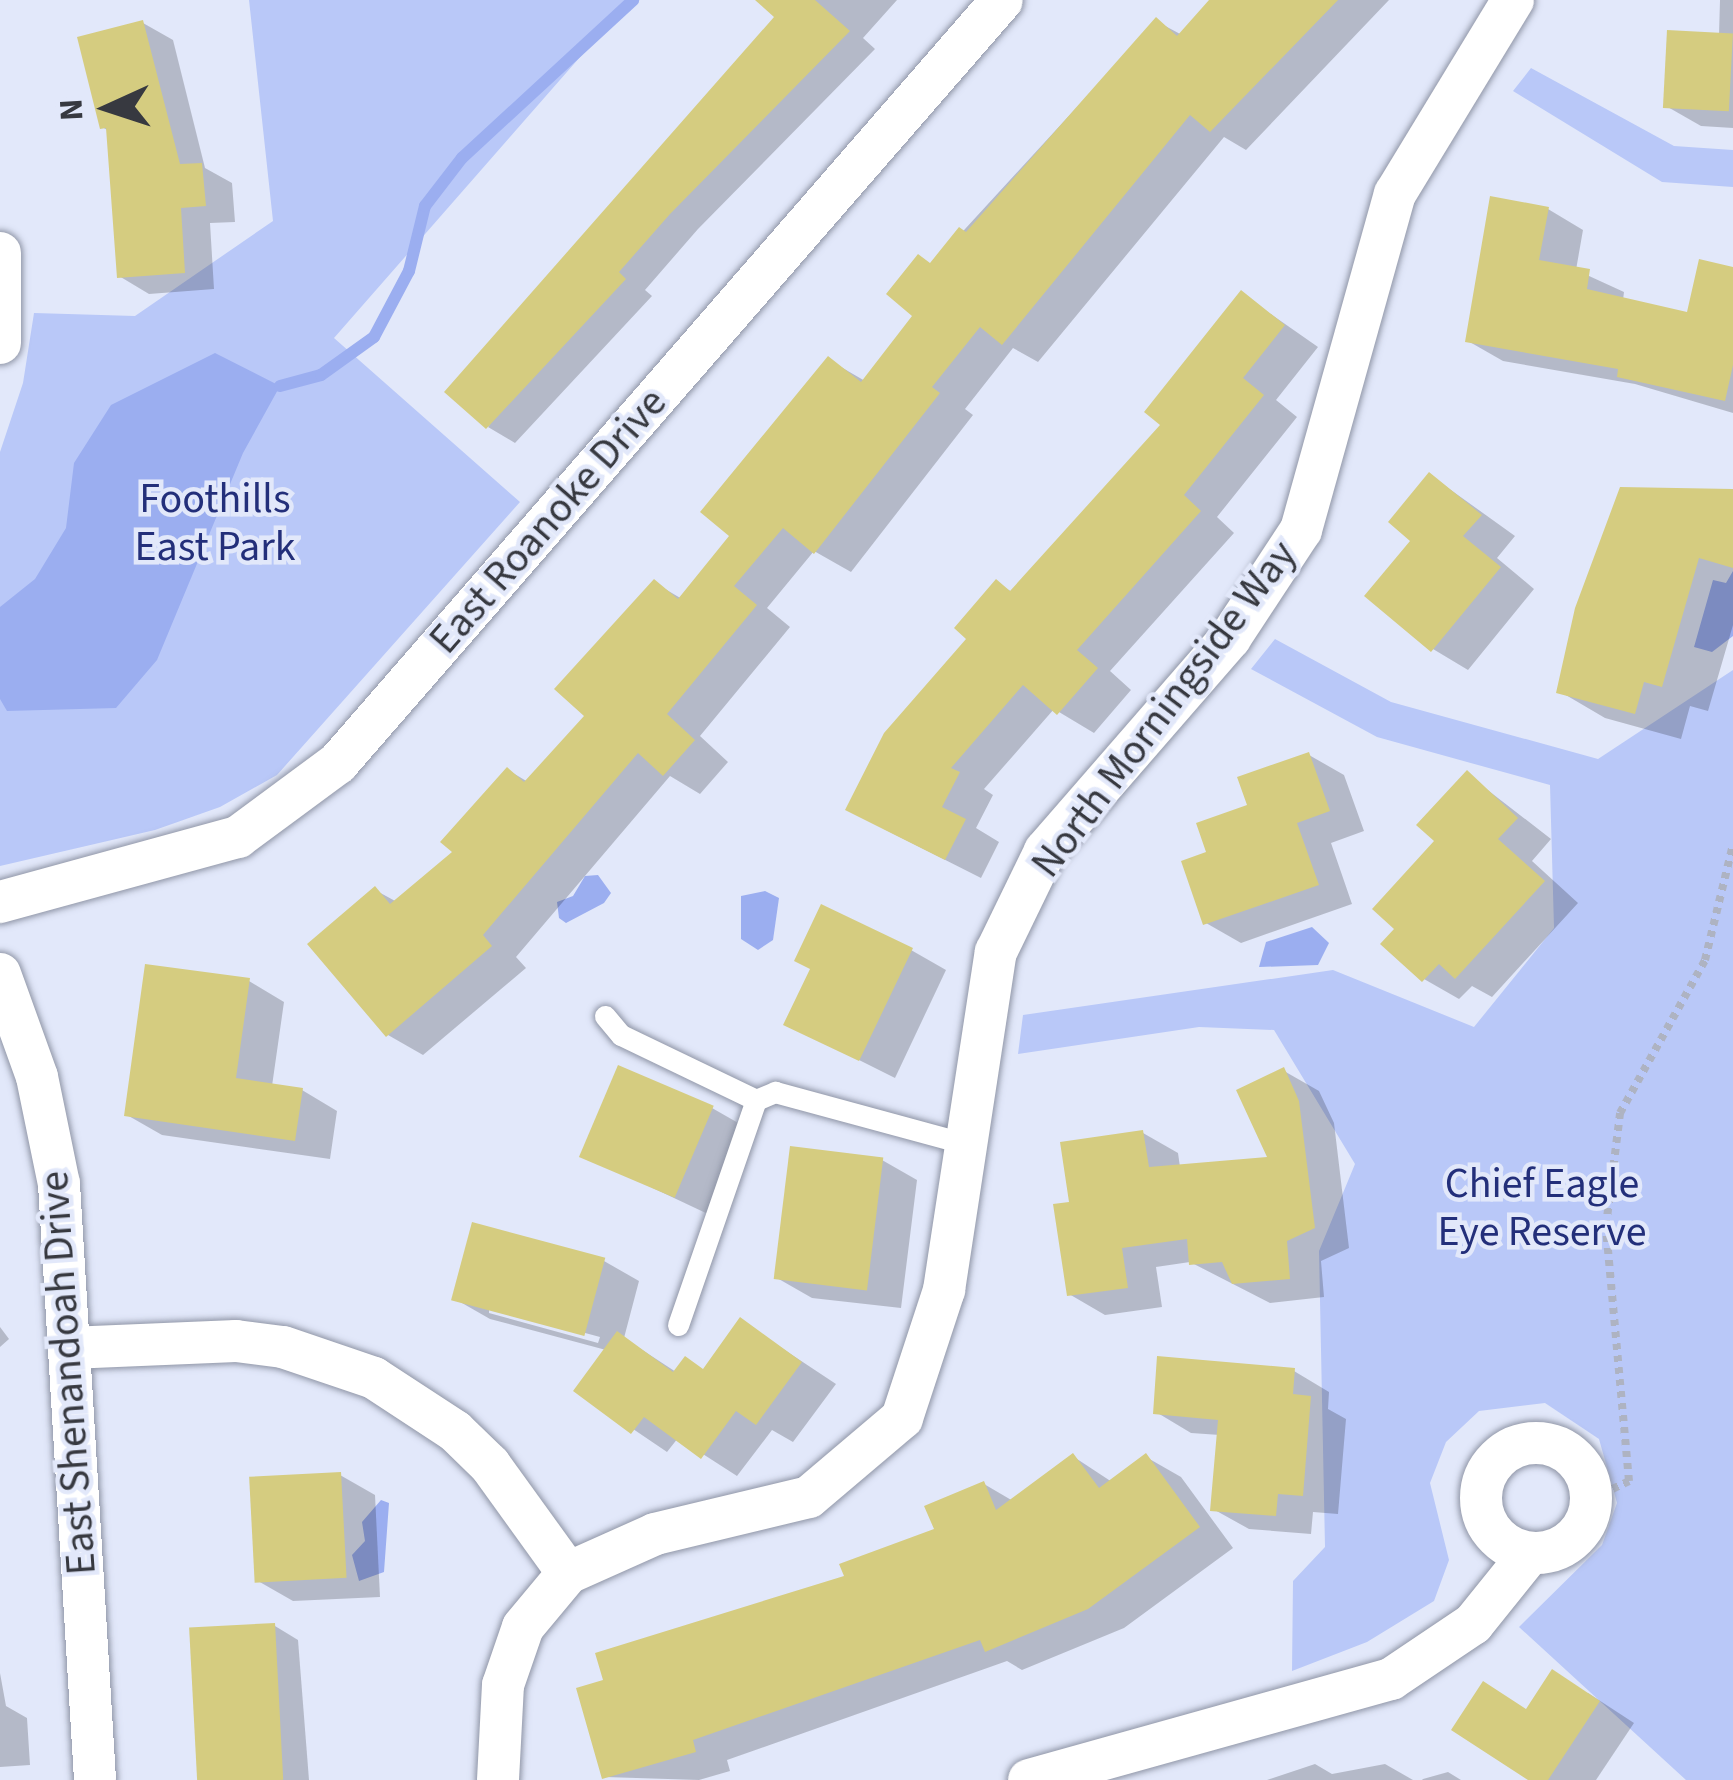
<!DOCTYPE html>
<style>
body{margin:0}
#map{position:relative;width:1733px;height:1780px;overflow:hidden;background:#e2e8fa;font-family:"Source Sans 3",sans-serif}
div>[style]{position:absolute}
.green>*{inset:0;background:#b9c8f8}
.water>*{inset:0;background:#9baef0}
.shadow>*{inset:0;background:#0003}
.stream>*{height:12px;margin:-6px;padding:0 6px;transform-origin:6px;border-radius:6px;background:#9baef0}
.building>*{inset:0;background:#d5cc80;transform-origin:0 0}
.path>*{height:8px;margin-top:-4px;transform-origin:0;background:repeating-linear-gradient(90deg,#aeb3c2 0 6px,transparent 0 12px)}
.roads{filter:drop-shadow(0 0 3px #9096a7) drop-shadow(0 0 3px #9096a7)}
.service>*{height:21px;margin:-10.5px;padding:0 10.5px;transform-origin:10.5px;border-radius:10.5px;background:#fff}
.minor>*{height:42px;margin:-21px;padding:0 21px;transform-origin:21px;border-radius:21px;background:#fff}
.minor>.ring{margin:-21px;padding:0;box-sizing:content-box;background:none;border:42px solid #fff;border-radius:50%}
span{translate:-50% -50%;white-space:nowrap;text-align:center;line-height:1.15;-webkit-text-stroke:9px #e2e8fa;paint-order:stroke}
.park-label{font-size:42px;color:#232f7a}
.street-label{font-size:42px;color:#373940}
.north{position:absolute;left:48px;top:48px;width:120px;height:120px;-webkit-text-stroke:9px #e2e8fa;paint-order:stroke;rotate:267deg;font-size:33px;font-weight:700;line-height:48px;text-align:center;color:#373940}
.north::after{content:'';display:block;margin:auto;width:42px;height:54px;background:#373940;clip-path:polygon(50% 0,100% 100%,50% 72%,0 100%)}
</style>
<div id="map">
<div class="green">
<div style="clip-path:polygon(249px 0,630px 0,334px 338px,520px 502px,277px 775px,220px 807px,155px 830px,0 866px,0 452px,23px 383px,34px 313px,135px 316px,273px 221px)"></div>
<div style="clip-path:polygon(1531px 68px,1674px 146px,1733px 150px,1733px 187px,1662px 182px,1513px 91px)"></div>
<div style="clip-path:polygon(1275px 639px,1391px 702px,1598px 759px,1733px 670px,1733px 1780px,1686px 1780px,1519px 1627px,1602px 1545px,1617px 1503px,1599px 1439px,1545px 1403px,1479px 1411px,1446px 1442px,1430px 1483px,1449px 1560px,1434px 1601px,1367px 1642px,1292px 1671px,1293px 1581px,1325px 1547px,1319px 1251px,1355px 1164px,1274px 1030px,1199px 1027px,1018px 1054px,1023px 1015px,1333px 970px,1474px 1027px,1554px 928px,1550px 785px,1377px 737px,1251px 669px)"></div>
</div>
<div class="water">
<div style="clip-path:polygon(215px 353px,280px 386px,243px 453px,157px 660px,116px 708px,7px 711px,0 699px,0 607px,35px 579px,66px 528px,74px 463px,111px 405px)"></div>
<div style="clip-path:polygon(1733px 571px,1733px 636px,1712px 652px,1694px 647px,1713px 580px,1726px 583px)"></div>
<div style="clip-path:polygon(598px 875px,611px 893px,604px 903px,566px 923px,559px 918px,557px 902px,573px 896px,585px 876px)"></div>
<div style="clip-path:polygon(765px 891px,779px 898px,773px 940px,758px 950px,741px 939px,741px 896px)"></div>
<div style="clip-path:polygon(1312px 927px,1329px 943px,1318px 965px,1259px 967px,1266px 942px)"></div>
<div style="clip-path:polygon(381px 1500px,389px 1503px,384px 1572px,359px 1581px,352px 1555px,365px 1541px,362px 1522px)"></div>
</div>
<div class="shadow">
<div style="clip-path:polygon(760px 0,897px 0,863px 38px,875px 49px,698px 229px,645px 290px,652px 296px,515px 443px,488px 427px,779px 17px)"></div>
<div style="clip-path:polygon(1213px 0,1389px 0,1246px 150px,1224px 137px,1038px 362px,1013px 348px,965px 409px,973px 415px,851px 572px,814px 551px,767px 608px,790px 627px,700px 736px,728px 762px,700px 794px,670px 776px,516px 957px,526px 968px,423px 1055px,388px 1035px,375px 890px,397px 902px,456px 852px,508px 770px,528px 782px,588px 716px,655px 583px,682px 599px,733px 536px,829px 360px,865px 381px,916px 315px,932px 265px,1156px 21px,1182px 35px)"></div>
<div style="clip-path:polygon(1720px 0,1733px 0,1733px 128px,1701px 126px,1666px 106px,1719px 35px)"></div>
<div style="clip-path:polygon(143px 23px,173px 40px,205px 168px,232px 183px,235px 222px,210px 223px,214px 289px,149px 294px,119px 276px,109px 131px,102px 127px)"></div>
<div style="clip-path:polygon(1548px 209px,1583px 230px,1576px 270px,1624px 292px,1623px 300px,1689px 315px,1733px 270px,1733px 413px,1635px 384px,1503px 361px,1468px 341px)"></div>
<div style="clip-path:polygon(1242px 294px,1318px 347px,1276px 400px,1297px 417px,1217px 517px,1234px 533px,1110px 671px,1131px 690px,1094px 733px,1054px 709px,984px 789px,993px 795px,976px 828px,999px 842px,981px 878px,884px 829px,997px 583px,1012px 592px,1164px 424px)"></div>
<div style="clip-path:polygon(1430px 475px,1515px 536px,1497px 558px,1534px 589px,1468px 670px,1433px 649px,1414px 540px)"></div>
<div style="clip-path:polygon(1733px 494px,1733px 625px,1708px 711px,1690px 706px,1681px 739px,1605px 718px,1559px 691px)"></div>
<div style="clip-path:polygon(1309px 755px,1344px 775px,1364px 831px,1331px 843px,1352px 904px,1241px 943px,1206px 923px,1210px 854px)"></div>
<div style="clip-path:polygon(1467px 774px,1551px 839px,1532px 861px,1578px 903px,1492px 997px,1472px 986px,1459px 999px,1424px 979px,1398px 929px)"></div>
<div style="clip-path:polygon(911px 950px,946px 970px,895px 1078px,787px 1024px)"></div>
<div style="clip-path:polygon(249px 981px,284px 1002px,272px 1086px,302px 1090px,337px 1111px,330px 1159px,162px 1135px,127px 1115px)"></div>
<div style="clip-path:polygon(1284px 1071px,1319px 1091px,1334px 1123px,1349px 1248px,1321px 1261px,1324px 1297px,1270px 1303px,1190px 1262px,1156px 1267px,1162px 1307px,1105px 1315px,1069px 1294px,1072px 1205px,1143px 1133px,1178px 1153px,1180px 1167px,1271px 1159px)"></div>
<div style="clip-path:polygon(712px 1108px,747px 1128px,710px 1215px,583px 1155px)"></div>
<div style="clip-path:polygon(882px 1160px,917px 1180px,901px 1308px,812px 1298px,777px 1278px)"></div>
<div style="clip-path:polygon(evenodd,604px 1261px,639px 1281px,624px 1338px,676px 1372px,705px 1371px,741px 1321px,836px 1384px,793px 1442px,772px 1430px,737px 1476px,678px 1438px,667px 1452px,577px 1391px,606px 1350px,490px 1319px,455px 1299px,604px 1261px,489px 1307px,600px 1337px,598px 1343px,489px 1313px,489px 1307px)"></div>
<div style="clip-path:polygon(0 1327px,9px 1339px,0 1347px)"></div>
<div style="clip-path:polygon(1294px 1371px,1329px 1392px,1328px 1409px,1346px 1419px,1338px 1514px,1313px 1512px,1311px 1534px,1249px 1529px,1213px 1509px,1220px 1435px,1191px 1433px,1156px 1412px)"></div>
<div style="clip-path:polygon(1074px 1457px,1112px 1482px,1146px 1457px,1181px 1477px,1233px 1548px,1124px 1628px,1022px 1670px,1007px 1661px,727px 1760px,730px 1771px,699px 1780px,605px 1777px,847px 1578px,938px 1531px,984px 1484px,1013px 1501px)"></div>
<div style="clip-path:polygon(340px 1475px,375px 1495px,380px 1597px,293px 1601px,258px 1581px)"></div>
<div style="clip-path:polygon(275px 1626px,298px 1640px,309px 1780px,198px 1780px)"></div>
<div style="clip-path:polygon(0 1673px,6px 1706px,27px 1718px,30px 1765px,0 1767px)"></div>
<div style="clip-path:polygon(1588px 1693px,1634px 1723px,1596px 1780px,1533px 1780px,1528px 1711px)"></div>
<div style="clip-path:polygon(1315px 1764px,1332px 1774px,1385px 1764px,1413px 1780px,1267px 1780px)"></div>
<div style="clip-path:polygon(1448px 1772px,1461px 1780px,1422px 1780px,1423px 1779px)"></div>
</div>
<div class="stream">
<div style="left:280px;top:386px;width:42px;rotate:-15deg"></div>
<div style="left:321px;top:375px;width:65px;rotate:-35.6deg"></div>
<div style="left:374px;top:337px;width:75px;rotate:-62.1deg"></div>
<div style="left:409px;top:271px;width:67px;rotate:-76.2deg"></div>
<div style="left:425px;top:206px;width:61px;rotate:-52.4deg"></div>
<div style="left:462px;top:158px;width:233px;rotate:-42.7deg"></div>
</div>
<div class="building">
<div style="clip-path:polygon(755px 0,815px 0,850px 31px,670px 214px,619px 272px,626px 279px,486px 429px,444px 392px,774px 17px)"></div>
<div style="clip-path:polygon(1209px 0,1338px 0,1210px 132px,1190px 115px,1002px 345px,980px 327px,932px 387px,940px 393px,814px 554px,783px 528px,734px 586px,757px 605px,667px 714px,695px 740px,663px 776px,638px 753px,483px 935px,492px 946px,386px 1037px,307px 944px,375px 886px,390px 904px,452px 852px,440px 842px,507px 767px,524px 782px,584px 716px,554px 689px,654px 579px,678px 599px,729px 536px,700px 512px,828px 356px,861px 382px,912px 316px,886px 294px,918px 254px,930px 263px,959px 227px,966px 232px,1156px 17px,1177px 36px)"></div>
<div style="clip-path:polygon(143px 20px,180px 164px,202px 163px,206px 206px,181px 208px,185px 273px,117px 278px,106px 128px,100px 129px,77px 37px)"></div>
<div style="left:1667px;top:30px;width:66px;height:78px;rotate:3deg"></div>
<div style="clip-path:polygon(1490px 196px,1549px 207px,1539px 260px,1590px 269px,1587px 289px,1687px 312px,1699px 259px,1733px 267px,1733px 365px,1725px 401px,1617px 377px,1618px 369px,1465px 342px)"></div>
<div style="clip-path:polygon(1241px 290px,1285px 325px,1243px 378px,1264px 395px,1184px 495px,1201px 511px,1077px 650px,1098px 668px,1057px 715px,1023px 685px,951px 768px,960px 772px,942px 807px,966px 819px,945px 860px,845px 810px,884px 733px,966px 639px,954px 628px,996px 579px,1010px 591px,1160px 425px,1144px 412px)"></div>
<div style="clip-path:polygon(1429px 472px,1482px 515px,1463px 536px,1501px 567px,1431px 652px,1364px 596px,1410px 541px,1388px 522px)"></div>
<div style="clip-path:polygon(1620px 487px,1733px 489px,1733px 568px,1699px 558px,1662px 687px,1644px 682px,1635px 714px,1556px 693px,1575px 608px)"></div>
<div style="clip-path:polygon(1309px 752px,1330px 811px,1297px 823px,1319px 885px,1203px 925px,1181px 861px,1206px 852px,1196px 823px,1247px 805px,1237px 777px)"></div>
<div style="clip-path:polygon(1467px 770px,1518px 818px,1498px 839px,1545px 881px,1455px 979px,1439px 964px,1422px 982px,1380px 944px,1394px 929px,1372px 909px,1434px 841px,1416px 825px)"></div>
<div style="clip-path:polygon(821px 904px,913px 948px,859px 1061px,783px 1025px,810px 969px,794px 961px)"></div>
<div style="clip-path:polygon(145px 964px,250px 978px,236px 1078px,303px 1088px,295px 1141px,124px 1116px)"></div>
<div style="left:618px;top:1065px;width:104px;height:100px;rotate:23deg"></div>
<div style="clip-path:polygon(1284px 1067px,1299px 1101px,1315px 1228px,1287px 1241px,1290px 1279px,1232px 1284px,1222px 1262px,1189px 1265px,1187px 1239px,1122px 1248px,1128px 1288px,1067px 1296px,1053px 1204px,1069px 1202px,1060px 1142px,1143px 1130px,1149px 1167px,1267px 1157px,1236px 1090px)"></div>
<div style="left:790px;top:1146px;width:94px;height:134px;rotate:7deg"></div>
<div style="left:472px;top:1222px;width:138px;height:81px;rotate:15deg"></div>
<div style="clip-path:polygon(740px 1317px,802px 1362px,756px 1425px,736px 1411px,701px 1459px,644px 1417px,631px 1434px,573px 1391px,617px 1331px,673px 1372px,685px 1356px,703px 1369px)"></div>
<div style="clip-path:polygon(1157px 1356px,1295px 1368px,1293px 1394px,1311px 1396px,1303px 1496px,1278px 1494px,1276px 1516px,1210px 1511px,1218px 1420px,1153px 1414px)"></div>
<div style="clip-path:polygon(1073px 1453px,1099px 1488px,1146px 1453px,1200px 1527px,1088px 1609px,985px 1652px,980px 1640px,693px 1740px,696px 1752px,602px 1779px,576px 1688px,603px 1680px,595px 1653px,844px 1576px,839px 1564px,934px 1529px,924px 1506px,984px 1481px,996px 1510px)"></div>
<div style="left:341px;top:1472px;width:106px;height:92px;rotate:87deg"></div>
<div style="left:275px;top:1623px;width:157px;height:86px;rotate:87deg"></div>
<div style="clip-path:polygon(1552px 1669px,1600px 1701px,1548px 1780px,1528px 1780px,1451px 1730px,1483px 1681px,1526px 1709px)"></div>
</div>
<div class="path">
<div style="left:1591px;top:1499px;width:42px;rotate:-25.3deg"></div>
<div style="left:1629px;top:1481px;width:256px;rotate:-95.2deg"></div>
<div style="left:1606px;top:1226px;width:114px;rotate:-82.9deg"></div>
<div style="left:1620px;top:1113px;width:175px;rotate:-60.9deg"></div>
<div style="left:1705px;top:960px;width:119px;rotate:-76.4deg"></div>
</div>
<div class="roads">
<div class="service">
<div style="left:605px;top:1016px;width:25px;rotate:50deg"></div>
<div style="left:621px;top:1035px;width:150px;rotate:25.7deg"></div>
<div style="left:678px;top:1325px;width:238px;rotate:-70.9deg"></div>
<div style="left:756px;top:1100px;width:21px;rotate:-23deg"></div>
<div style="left:775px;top:1092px;width:199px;rotate:15.2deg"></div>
</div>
<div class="minor">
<div style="left:0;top:253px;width:90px;rotate:90deg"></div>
<div style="left:0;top:902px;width:247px;rotate:-15.3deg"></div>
<div style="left:238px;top:837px;width:124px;rotate:-36.5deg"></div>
<div style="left:338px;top:763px;width:1011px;rotate:-48.97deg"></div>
<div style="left:0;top:974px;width:109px;rotate:70.2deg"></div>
<div style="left:37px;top:1077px;width:109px;rotate:78.4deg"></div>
<div style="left:59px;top:1184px;width:597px;rotate:86.54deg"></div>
<div style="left:69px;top:1348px;width:167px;rotate:-2.4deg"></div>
<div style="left:236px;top:1341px;width:47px;rotate:7.3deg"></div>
<div style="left:283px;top:1347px;width:96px;rotate:18.8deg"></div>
<div style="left:374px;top:1378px;width:97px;rotate:33.2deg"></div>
<div style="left:455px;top:1431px;width:49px;rotate:44.2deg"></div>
<div style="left:490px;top:1465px;width:133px;rotate:54.2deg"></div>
<div class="ring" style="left:1481px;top:1443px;width:68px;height:68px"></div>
<div style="left:498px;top:1780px;width:95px;rotate:-87deg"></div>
<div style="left:503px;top:1685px;width:61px;rotate:-71deg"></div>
<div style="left:523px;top:1627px;width:70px;rotate:-50.2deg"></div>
<div style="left:568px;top:1573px;width:95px;rotate:-24.1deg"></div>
<div style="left:655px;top:1534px;width:158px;rotate:-13.5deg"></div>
<div style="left:809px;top:1497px;width:122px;rotate:-40.3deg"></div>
<div style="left:902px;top:1418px;width:135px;rotate:-71.8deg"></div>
<div style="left:944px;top:1290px;width:342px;rotate:-81.3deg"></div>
<div style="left:996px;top:952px;width:112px;rotate:-64.1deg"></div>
<div style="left:1045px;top:851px;width:282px;rotate:-49deg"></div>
<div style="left:1230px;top:638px;width:129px;rotate:-56.7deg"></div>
<div style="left:1301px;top:530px;width:349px;rotate:-74.4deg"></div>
<div style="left:1395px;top:194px;width:227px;rotate:-58.7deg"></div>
<div style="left:1029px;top:1780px;width:376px;rotate:-15.6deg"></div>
<div style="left:1391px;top:1679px;width:99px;rotate:-33.9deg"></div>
<div style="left:1473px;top:1624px;width:91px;rotate:-51.2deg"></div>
</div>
</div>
<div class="park-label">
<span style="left:215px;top:523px">Foothills<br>East Park</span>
<span style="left:1542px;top:1208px">Chief Eagle<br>Eye Reserve</span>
</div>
<div class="street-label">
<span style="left:548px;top:521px;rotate:-49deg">East Roanoke Drive</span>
<span style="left:1164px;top:709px;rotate:-53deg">North Morningside Way</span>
<span style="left:68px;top:1373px;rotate:-94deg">East Shenandoah Drive</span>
</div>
<div class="north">N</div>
</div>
